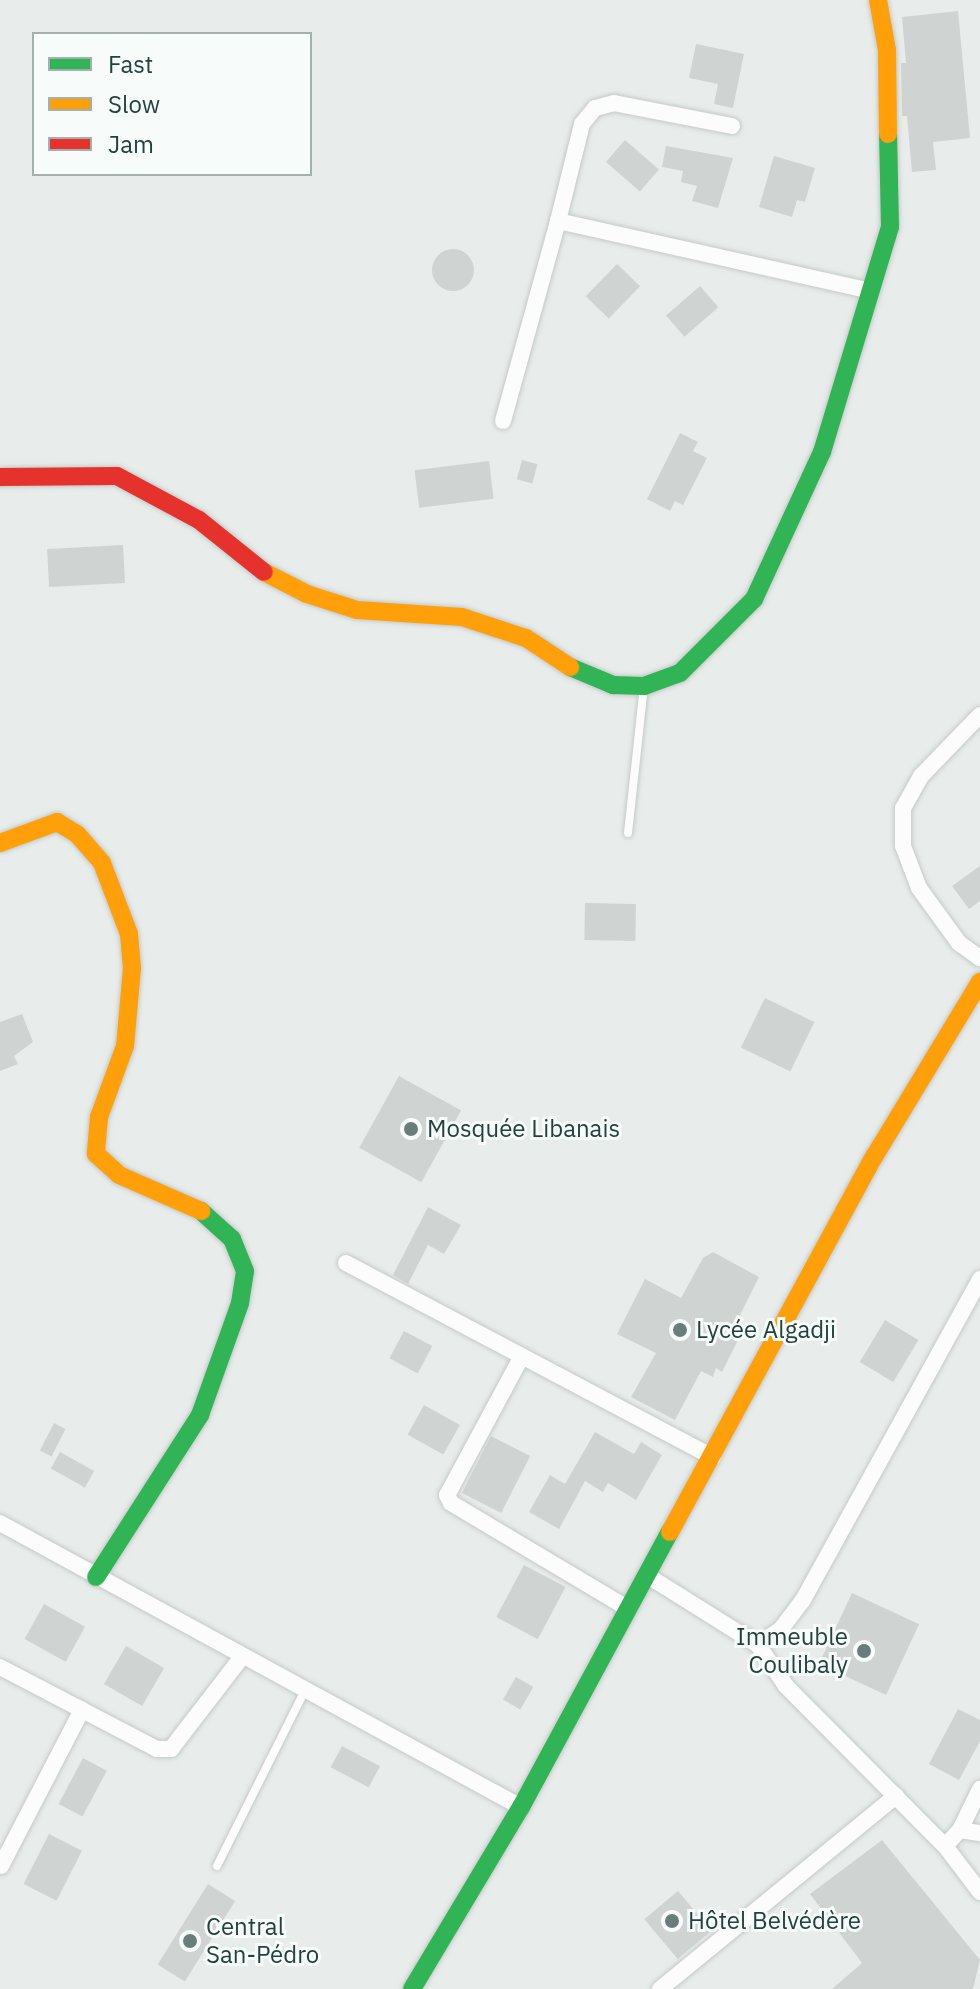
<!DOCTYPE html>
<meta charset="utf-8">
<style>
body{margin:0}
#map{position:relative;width:980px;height:1989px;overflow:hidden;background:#e8edeb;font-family:"IBM Plex Sans",sans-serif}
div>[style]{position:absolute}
.building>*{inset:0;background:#cfd4d2;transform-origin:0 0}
.round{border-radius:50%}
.roads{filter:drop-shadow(0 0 2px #c5cac8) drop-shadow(0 0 2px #c5cac8)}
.lane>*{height:8px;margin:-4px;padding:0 4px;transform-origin:4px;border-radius:4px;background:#fcfcfc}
.street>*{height:16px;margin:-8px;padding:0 8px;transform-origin:8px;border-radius:8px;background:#fcfcfc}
.fast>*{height:18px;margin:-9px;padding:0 9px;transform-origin:9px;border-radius:9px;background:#30b455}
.slow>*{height:18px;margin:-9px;padding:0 9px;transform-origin:9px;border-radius:9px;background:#ff9f0a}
.jam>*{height:18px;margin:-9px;padding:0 9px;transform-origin:9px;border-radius:9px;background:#e5322d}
.dots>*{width:22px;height:22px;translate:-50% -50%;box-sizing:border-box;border:4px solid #f7fbf9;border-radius:50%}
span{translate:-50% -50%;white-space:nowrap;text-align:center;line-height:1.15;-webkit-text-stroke:6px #f7fbf9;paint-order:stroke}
.poi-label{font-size:24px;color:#24423d}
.left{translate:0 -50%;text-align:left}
.right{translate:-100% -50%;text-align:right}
.legend{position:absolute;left:32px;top:32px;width:280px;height:144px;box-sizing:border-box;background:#f7fbf9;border:2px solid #a3b1ae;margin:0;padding:10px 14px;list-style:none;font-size:24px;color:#24423d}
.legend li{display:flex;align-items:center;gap:16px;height:40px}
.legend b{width:40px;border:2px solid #a3b1ae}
</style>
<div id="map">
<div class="building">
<div style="clip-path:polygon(958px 11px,970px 138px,933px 142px,936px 170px,912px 172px,907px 116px,902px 116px,901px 63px,906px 63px,902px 17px)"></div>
<div style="clip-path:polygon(696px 44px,744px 54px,733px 108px,714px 104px,718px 84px,689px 78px)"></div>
<div style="left:625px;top:140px;width:45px;height:29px;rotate:41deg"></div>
<div style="clip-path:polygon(666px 146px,733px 158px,718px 208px,692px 201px,697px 186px,681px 182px,683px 171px,662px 167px)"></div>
<div style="clip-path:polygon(774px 156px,815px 168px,805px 202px,797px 200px,792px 217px,759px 207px)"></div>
<div class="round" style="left:432px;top:249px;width:42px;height:42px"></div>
<div style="left:617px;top:264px;width:32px;height:45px;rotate:44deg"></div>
<div style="left:700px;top:286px;width:28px;height:45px;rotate:49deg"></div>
<div style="clip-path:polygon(680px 433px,698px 442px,693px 451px,707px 458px,683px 505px,675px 501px,670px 511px,647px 499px)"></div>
<div style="left:522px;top:460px;width:16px;height:20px;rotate:15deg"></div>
<div style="left:489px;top:461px;width:38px;height:75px;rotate:83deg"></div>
<div style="left:123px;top:545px;width:38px;height:76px;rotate:87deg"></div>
<div style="clip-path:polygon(980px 866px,980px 901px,969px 909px,952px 886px)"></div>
<div style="left:585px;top:903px;width:51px;height:37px;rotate:1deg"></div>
<div style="left:765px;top:998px;width:55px;height:55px;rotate:26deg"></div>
<div style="clip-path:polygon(22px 1014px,33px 1042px,14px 1056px,18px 1064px,0 1071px,0 1022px)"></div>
<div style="left:399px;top:1076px;width:71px;height:82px;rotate:29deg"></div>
<div style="clip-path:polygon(428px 1207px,461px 1225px,444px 1254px,428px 1245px,408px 1284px,393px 1275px)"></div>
<div style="clip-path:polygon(713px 1252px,759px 1277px,734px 1327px,738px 1340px,722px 1372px,716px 1368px,713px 1377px,701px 1371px,675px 1420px,631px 1397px,656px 1353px,617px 1334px,645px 1279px,681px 1298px,703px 1258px)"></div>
<div style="left:885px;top:1320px;width:39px;height:49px;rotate:31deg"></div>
<div style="left:404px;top:1331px;width:32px;height:31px;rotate:28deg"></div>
<div style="left:424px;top:1405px;width:41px;height:34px;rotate:29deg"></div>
<div style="left:54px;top:1423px;width:13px;height:31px;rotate:27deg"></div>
<div style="clip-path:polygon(595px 1432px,634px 1454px,641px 1442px,662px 1455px,636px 1500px,608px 1483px,603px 1492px,585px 1481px,559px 1529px,529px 1512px,550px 1475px,565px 1484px)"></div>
<div style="left:491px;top:1436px;width:44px;height:64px;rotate:27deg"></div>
<div style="left:60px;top:1452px;width:39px;height:19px;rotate:29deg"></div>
<div style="left:524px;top:1565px;width:47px;height:59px;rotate:28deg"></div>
<div style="left:852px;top:1593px;width:74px;height:78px;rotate:25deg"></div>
<div style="left:44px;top:1604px;width:47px;height:40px;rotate:29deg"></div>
<div style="left:126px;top:1646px;width:44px;height:44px;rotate:30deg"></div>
<div style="left:516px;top:1677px;width:20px;height:26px;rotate:30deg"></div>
<div style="clip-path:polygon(958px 1709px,980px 1720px,980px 1741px,959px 1780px,929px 1764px)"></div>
<div style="left:342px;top:1746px;width:43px;height:24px;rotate:28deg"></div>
<div style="left:83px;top:1758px;width:27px;height:52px;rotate:28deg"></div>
<div style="left:49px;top:1834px;width:37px;height:56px;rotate:27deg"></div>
<div style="clip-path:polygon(882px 1840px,980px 1960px,973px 1989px,832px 1989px,862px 1963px,810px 1894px)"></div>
<div style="left:208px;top:1884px;width:32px;height:95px;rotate:32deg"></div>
<div style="left:678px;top:1891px;width:52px;height:44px;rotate:50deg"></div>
</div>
<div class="roads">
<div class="lane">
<div style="left:628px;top:833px;width:148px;rotate:-83.8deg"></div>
<div style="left:217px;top:1866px;width:195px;rotate:-63.4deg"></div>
</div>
<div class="street">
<div style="left:732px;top:126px;width:120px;rotate:-169deg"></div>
<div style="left:614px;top:103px;width:20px;rotate:165deg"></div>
<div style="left:595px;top:108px;width:21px;rotate:129deg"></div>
<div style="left:582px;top:124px;width:100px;rotate:103.9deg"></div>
<div style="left:558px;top:221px;width:321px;rotate:12.6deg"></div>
<div style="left:503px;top:421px;width:207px;rotate:-74.6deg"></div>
<div style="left:980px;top:715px;width:85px;rotate:134deg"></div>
<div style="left:921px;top:776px;width:37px;rotate:119deg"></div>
<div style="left:903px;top:808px;width:38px;rotate:90deg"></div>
<div style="left:903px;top:846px;width:45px;rotate:69.1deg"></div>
<div style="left:919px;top:888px;width:68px;rotate:54deg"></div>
<div style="left:959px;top:943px;width:26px;rotate:36deg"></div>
<div style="left:346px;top:1263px;width:415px;rotate:27.9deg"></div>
<div style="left:522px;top:1356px;width:158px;rotate:118.3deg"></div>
<div style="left:447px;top:1495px;width:9px;rotate:63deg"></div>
<div style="left:451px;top:1503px;width:207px;rotate:30.8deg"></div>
<div style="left:0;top:1523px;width:593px;rotate:28.6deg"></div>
<div style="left:648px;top:1576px;width:130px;rotate:32.1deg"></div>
<div style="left:758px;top:1645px;width:50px;rotate:55.7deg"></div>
<div style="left:786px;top:1686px;width:226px;rotate:45.2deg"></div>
<div style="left:945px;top:1846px;width:58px;rotate:52.7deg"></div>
<div style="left:758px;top:1645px;width:28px;rotate:-35deg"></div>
<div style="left:781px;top:1629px;width:36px;rotate:-53deg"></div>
<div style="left:803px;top:1600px;width:367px;rotate:-61.1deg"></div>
<div style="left:0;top:1667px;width:177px;rotate:27.6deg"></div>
<div style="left:157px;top:1749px;width:14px"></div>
<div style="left:171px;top:1749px;width:115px;rotate:-52.4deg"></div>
<div style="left:960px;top:1830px;width:20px;rotate:9deg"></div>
<div style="left:945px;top:1846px;width:22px;rotate:-47deg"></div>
<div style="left:960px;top:1830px;width:46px;rotate:-64deg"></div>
<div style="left:1px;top:1866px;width:176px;rotate:-62.6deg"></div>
<div style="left:660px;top:1989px;width:305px;rotate:-39.3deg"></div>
</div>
<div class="fast">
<div style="left:570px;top:667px;width:47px;rotate:22.7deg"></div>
<div style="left:613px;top:685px;width:31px;rotate:2deg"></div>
<div style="left:644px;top:686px;width:38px;rotate:-20deg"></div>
<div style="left:680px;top:673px;width:105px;rotate:-45deg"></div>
<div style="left:754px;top:599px;width:162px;rotate:-65.2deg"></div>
<div style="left:822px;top:452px;width:235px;rotate:-73.2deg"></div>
<div style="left:890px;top:227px;width:93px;rotate:-91.2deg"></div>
<div style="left:96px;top:1577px;width:193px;rotate:-57.3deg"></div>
<div style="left:200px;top:1415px;width:119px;rotate:-70.3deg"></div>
<div style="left:240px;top:1303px;width:32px;rotate:-81deg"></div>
<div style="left:245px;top:1271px;width:35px;rotate:-112deg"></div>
<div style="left:232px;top:1239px;width:42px;rotate:-137.9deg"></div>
<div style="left:412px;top:1989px;width:212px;rotate:-59.1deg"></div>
<div style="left:521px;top:1807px;width:313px;rotate:-61.6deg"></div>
</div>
<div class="slow">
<div style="left:878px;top:0;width:51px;rotate:79.8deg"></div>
<div style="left:887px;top:50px;width:84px;rotate:89.3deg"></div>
<div style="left:264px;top:572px;width:48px;rotate:27.1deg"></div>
<div style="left:307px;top:594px;width:52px;rotate:17.7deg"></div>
<div style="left:357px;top:610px;width:105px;rotate:3.8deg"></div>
<div style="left:462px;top:617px;width:67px;rotate:18.2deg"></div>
<div style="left:526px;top:638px;width:53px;rotate:33.4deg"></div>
<div style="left:0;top:843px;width:61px;rotate:-20.2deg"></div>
<div style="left:57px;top:822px;width:23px;rotate:31deg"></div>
<div style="left:77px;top:834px;width:38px;rotate:49deg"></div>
<div style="left:102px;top:863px;width:76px;rotate:69.2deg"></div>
<div style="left:129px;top:934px;width:34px;rotate:85deg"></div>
<div style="left:132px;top:968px;width:78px;rotate:95.1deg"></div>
<div style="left:125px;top:1046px;width:76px;rotate:110.1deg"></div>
<div style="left:99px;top:1117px;width:37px;rotate:95deg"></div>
<div style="left:96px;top:1154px;width:31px;rotate:42deg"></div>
<div style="left:119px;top:1175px;width:90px;rotate:23.7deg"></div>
<div style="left:670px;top:1532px;width:427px;rotate:-61.5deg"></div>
<div style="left:874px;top:1157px;width:205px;rotate:-58.8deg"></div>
</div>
<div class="jam">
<div style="left:0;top:477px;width:117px;rotate:-0.5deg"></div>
<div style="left:117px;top:476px;width:93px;rotate:28.2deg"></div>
<div style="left:199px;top:520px;width:83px;rotate:38.7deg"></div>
</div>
</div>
<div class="dots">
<div style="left:411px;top:1129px;background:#697e7a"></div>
<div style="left:680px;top:1330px;background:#697e7a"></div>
<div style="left:864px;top:1651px;background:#697e7a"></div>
<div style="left:672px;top:1921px;background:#697e7a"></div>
<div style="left:190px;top:1941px;background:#697e7a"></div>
</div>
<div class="poi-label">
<span class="left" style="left:427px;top:1129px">Mosquée Libanais</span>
<span class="left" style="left:696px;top:1330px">Lycée Algadji</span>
<span class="right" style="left:848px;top:1651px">Immeuble<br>Coulibaly</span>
<span class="left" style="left:688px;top:1921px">Hôtel Belvédère</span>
<span class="left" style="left:206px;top:1941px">Central<br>San-Pédro</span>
</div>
<ul class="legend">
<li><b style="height:10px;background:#30b455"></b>Fast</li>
<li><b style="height:10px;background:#ff9f0a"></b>Slow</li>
<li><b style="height:10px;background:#e5322d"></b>Jam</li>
</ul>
</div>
